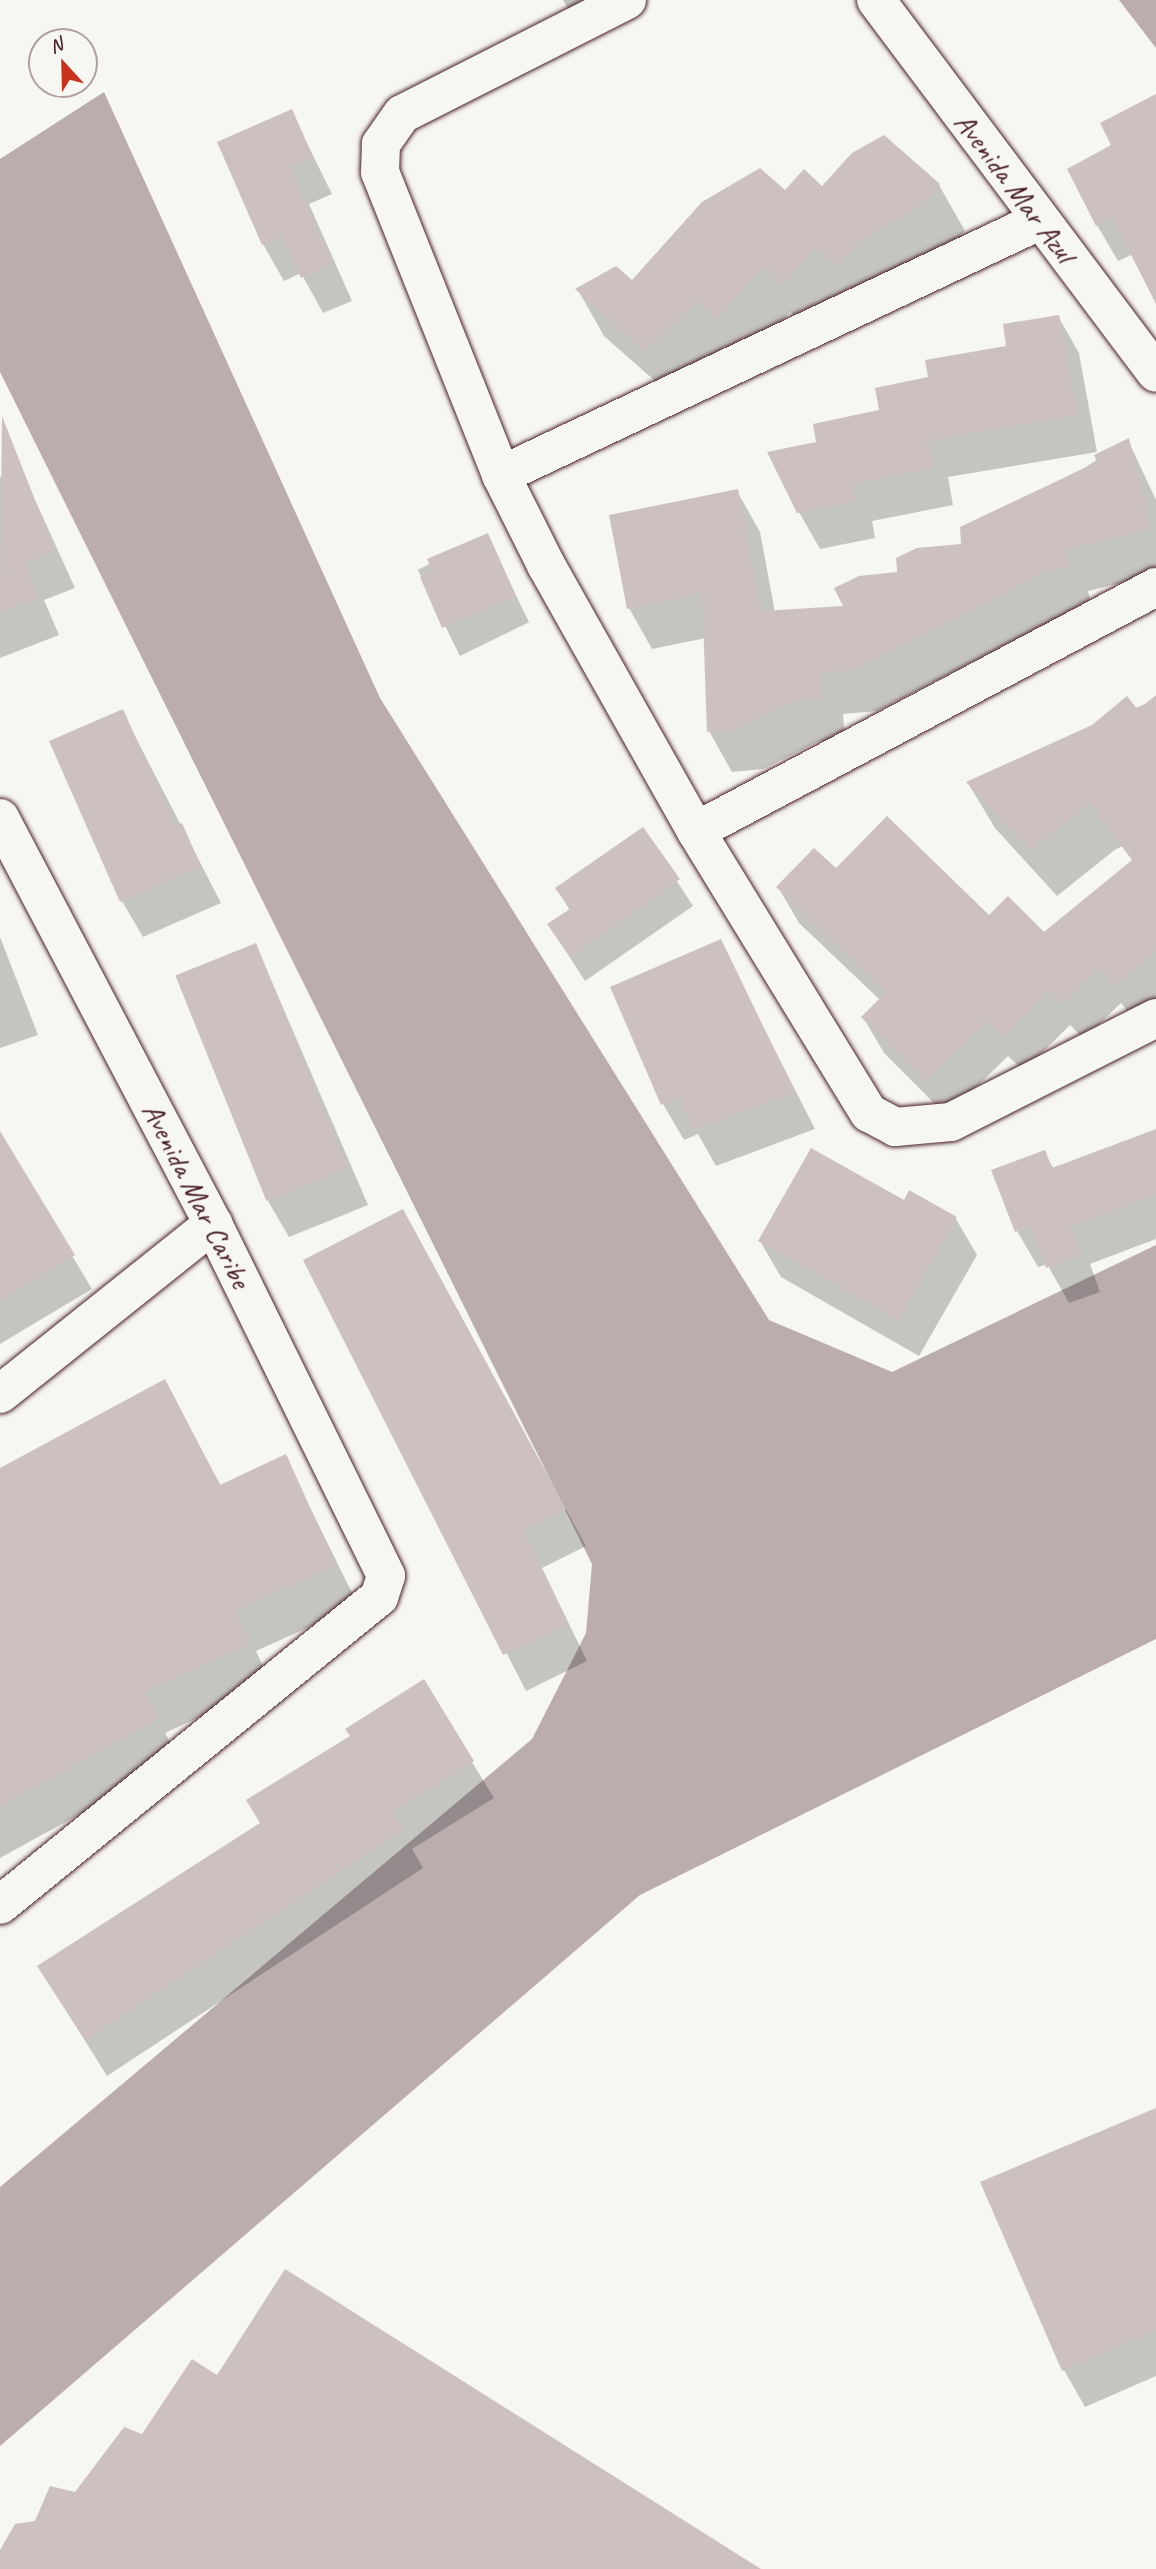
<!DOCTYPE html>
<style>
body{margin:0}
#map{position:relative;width:1156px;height:2569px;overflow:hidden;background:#f6f6f2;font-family:Caveat,sans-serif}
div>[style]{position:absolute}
.water>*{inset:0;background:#bbadae}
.shadow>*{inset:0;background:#0003;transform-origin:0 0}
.building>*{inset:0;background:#ccc1c0;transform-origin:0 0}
.roads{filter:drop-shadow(0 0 2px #4a1f2b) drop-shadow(0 0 2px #4a1f2b)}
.minor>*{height:38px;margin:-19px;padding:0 19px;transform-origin:19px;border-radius:19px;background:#f6f6f2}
span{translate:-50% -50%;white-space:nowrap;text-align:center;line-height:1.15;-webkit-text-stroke:5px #f6f6f2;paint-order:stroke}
.street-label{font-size:30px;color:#4a1f2b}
.north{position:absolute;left:28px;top:28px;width:70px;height:70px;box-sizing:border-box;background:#f6f6f2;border:2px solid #b1a0a2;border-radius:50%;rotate:338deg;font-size:19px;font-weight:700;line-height:28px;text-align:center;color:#4a1f2b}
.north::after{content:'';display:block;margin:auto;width:24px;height:32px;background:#c8321e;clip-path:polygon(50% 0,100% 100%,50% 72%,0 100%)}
</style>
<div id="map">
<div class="water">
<div style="clip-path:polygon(1119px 0,1156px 0,1156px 48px)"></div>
<div style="clip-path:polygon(104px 92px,380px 698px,769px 1320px,892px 1372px,1156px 1245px,1156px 1639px,640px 1895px,0 2446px,0 2187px,532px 1739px,586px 1633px,592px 1564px,0 372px,0 159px)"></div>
</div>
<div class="shadow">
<div style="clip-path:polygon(563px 0,628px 0,579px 28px)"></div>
<div style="clip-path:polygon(1156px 100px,1156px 300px,1133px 254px,1118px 261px,1097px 225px,1114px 146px)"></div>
<div style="clip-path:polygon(291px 111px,332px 194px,309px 204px,352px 301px,323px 313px,301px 273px,284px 281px,263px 244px)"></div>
<div style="clip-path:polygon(939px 185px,965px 231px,947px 251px,864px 311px,844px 292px,810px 329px,790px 312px,745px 363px,725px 346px,672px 396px,604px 336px,578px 290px,632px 283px,786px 193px)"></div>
<div style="clip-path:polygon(1058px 316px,1079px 353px,1097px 452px,948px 477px,953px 505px,872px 521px,875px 538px,820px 549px,799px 512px,881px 412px,930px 378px,1008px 347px)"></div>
<div style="clip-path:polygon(1128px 440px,1156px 500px,1156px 574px,1088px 591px,1092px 607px,1067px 613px,877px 711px,843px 714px,845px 739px,819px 741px,763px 769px,732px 772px,709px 731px,706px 638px,652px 649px,629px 608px,737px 491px,760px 532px,775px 612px,846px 607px,899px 573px,963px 545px)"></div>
<div style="clip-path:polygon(21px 469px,75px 588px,44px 600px,59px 635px,0 658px,0 477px)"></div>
<div style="left:487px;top:536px;width:96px;height:77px;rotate:64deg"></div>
<div style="clip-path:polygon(1156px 699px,1156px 832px,1116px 849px,1057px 896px,995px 828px,968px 783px)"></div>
<div style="clip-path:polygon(122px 711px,221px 903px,143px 937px,122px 901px)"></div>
<div style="clip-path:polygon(643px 829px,693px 906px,585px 981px,549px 925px,570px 911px,557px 888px)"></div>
<div style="clip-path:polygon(1156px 843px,1156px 1003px,1135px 1021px,1121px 1003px,1084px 1039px,1070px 1025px,1024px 1071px,1008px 1056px,947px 1116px,884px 1053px,863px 1017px,880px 1000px,799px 923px,778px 887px,836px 871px,1044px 934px)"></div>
<div style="clip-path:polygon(0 937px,38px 1035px,0 1048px)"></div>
<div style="clip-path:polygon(720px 942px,815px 1129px,716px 1166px,698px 1134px,684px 1140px,663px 1104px)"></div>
<div style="clip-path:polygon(256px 945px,368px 1205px,289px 1237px,268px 1201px,177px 977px)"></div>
<div style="clip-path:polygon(1156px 1141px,1156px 1239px,1090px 1264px,1100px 1292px,1069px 1303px,1047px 1264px,1038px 1267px,1017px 1231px,1044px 1152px,1054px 1169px)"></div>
<div style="clip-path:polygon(9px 1150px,92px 1289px,0 1344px,0 1156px)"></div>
<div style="clip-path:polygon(910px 1192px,956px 1219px,977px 1255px,919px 1356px,781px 1277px,760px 1241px,904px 1202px)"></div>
<div style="clip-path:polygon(423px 1248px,586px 1546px,542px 1568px,587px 1661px,526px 1691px,305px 1260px)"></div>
<div style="clip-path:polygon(164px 1381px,221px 1486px,285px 1457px,358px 1605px,256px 1651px,271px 1684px,165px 1733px,180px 1759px,0 1858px,0 1469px)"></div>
<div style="clip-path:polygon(472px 1762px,494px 1798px,412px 1849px,423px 1868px,107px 2076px,39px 1967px)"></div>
<div style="clip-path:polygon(1156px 2110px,1156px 2376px,1085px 2407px,1064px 2370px)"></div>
</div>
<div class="building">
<div style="clip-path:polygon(1156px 94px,1156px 304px,1112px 217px,1096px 226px,1067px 169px,1111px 145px,1100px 123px)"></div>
<div style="clip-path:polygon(292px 109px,313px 157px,289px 167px,332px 264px,301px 278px,282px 236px,262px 245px,217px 142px)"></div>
<div style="clip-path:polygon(884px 135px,940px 184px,921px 205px,860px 241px,837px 266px,816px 247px,783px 284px,763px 267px,717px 318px,697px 301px,644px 351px,575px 289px,616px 266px,632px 280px,702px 202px,760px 168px,785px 190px,804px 169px,822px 186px,852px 153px)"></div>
<div style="clip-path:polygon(1059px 315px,1077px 415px,928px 441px,933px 468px,852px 484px,855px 501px,797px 513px,767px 452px,816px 442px,813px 424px,879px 410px,875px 388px,928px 377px,925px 360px,1006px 346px,1003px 324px)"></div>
<div style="clip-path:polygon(2px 416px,55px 551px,25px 563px,39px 598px,0 613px)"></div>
<div style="clip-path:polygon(1129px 438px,1151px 529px,1066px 550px,1070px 566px,1043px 573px,853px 670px,820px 673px,823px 698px,795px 701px,739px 729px,707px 732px,702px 593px,627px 609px,609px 515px,738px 489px,760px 611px,843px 606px,834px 588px,859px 576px,897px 572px,896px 558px,917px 548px,961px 544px,960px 527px,1097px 462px,1094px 455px)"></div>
<div style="clip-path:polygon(488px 533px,516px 596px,442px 628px,420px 577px,433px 572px,427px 559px)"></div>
<div style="clip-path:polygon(1156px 695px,1156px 951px,1113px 986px,1099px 968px,1062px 1005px,1049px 990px,1003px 1036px,987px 1021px,925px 1081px,861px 1017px,886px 992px,776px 887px,814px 848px,836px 868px,887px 816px,989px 915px,1008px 896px,1044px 932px,1132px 860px,1089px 803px,1030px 851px,966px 782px,1092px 725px,1127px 696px,1138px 710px)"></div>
<div style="clip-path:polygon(123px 709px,175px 826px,182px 823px,201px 866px,120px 902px,49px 741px)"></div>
<div style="clip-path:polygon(643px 827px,680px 879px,570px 957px,547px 924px,570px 909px,555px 888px)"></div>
<div style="clip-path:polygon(721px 939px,795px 1092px,693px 1130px,679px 1097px,661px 1105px,610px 987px)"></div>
<div style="left:256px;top:943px;width:243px;height:87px;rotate:68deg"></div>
<div style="clip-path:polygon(1156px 1129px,1156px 1194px,1070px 1227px,1081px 1255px,1046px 1268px,1030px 1226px,1015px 1232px,991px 1170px,1045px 1150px,1052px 1168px)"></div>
<div style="clip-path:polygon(0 1131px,75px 1255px,0 1300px)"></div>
<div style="clip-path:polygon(811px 1148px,904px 1200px,909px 1190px,957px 1217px,898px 1320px,758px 1241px)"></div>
<div style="clip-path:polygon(403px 1209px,566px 1509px,523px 1531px,568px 1624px,503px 1655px,303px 1260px)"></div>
<div style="clip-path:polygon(165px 1379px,220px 1485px,286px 1454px,336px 1565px,235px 1611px,250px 1644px,144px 1692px,159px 1719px,0 1806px,0 1468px)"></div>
<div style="clip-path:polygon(424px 1679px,474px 1761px,392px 1812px,403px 1830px,85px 2040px,37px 1966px,260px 1823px,246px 1800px,350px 1736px,345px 1729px)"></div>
<div style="clip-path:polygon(1156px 2108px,1156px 2330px,1062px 2371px,980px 2182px)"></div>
<div style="clip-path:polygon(285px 2269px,761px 2569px,0 2569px,0 2550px,15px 2524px,35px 2521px,50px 2486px,75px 2492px,124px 2427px,142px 2434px,192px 2359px,217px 2375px)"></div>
</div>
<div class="roads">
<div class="minor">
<div style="left:627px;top:0;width:252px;rotate:153.1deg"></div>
<div style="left:402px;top:114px;width:37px;rotate:125deg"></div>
<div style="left:381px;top:144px;width:28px;rotate:92deg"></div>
<div style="left:380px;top:172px;width:326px;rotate:68.2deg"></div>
<div style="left:501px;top:475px;width:101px;rotate:63.4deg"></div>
<div style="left:546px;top:565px;width:305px;rotate:60.6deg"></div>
<div style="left:696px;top:831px;width:331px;rotate:58.5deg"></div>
<div style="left:869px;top:1113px;width:30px;rotate:28deg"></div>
<div style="left:895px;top:1127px;width:56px;rotate:-5.1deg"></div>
<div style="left:951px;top:1122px;width:230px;rotate:-26.9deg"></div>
<div style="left:876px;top:0;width:466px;rotate:53.1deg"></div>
<div style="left:501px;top:475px;width:595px;rotate:-25.27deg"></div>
<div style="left:0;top:818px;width:458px;rotate:62.3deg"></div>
<div style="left:213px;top:1224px;width:392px;rotate:63.8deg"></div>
<div style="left:386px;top:1576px;width:22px;rotate:108deg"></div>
<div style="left:379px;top:1597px;width:488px;rotate:140.9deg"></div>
<div style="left:696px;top:831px;width:521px;rotate:-27.94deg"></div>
<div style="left:0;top:1394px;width:273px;rotate:-38.6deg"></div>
</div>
</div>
<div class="street-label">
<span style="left:1015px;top:187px;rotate:53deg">Avenida Mar Azul</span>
<span style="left:197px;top:1195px;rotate:63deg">Avenida Mar Caribe</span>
</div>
<div class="north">N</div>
</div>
